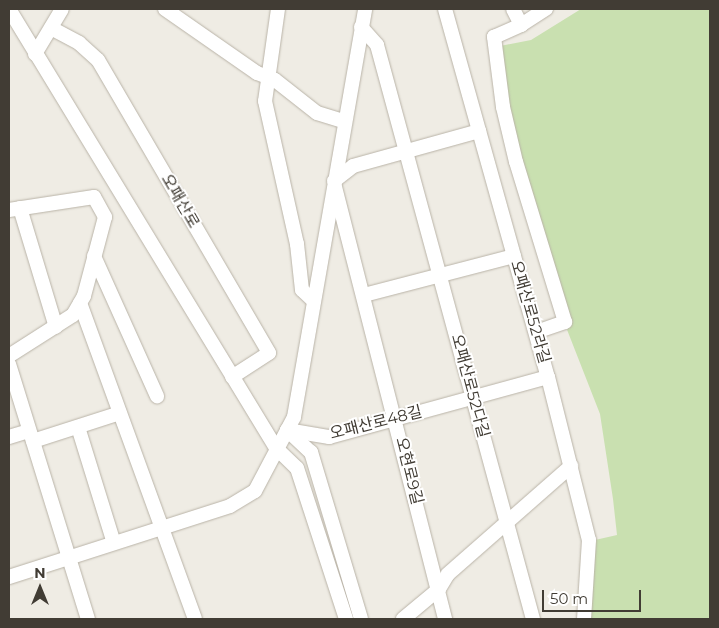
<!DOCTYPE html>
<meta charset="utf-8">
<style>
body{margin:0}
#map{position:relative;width:719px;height:628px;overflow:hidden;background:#efece4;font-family:Montserrat,"Noto Sans KR",sans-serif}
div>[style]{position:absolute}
.green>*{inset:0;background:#c9e0b0}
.roads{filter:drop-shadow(0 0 1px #b9b3a7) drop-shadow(0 0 1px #b9b3a7)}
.minor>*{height:14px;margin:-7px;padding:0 7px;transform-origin:7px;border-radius:7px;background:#fff}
span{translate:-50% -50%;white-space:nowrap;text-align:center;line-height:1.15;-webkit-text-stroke:4px #fff;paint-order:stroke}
.street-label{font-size:16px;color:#413c34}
.frame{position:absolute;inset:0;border:10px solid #413c34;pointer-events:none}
.north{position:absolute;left:15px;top:563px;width:50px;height:50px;-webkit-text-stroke:4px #fff;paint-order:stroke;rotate:0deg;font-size:14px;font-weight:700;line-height:20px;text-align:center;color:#413c34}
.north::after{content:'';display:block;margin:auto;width:18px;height:22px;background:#413c34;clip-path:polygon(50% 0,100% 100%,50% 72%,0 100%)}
.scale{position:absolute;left:542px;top:590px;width:99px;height:22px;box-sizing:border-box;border:2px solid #413c34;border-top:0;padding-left:6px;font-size:15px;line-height:18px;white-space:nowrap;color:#413c34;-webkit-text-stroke:4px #fff;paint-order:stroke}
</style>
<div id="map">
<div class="green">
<div style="clip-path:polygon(581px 9px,710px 9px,710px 619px,583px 619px,595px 540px,617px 535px,613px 499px,600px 414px,564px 322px,504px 107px,500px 46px,531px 40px)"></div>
</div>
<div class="roads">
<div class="minor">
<div style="left:9px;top:9px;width:514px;rotate:58.69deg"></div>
<div style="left:276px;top:448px;width:29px;rotate:44deg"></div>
<div style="left:297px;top:468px;width:159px;rotate:72deg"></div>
<div style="left:165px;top:9px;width:112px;rotate:34.8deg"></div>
<div style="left:257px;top:73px;width:19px;rotate:21deg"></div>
<div style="left:275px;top:80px;width:53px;rotate:38.2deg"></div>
<div style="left:317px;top:113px;width:28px;rotate:17deg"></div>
<div style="left:278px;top:9px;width:93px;rotate:98deg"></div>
<div style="left:265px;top:101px;width:147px;rotate:77.4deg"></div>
<div style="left:297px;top:244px;width:46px;rotate:83.8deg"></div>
<div style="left:302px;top:290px;width:16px;rotate:43deg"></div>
<div style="left:445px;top:9px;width:382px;rotate:74.4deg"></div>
<div style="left:548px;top:377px;width:168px;rotate:75.9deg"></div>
<div style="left:589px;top:540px;width:79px;rotate:93.6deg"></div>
<div style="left:513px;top:9px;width:18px;rotate:63deg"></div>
<div style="left:361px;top:27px;width:24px;rotate:48deg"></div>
<div style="left:377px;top:45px;width:595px;rotate:74.8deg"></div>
<div style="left:51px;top:28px;width:32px;rotate:28deg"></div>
<div style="left:79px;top:43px;width:25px;rotate:42deg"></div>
<div style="left:98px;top:60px;width:339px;rotate:59.7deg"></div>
<div style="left:269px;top:353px;width:44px;rotate:147deg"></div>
<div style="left:35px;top:54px;width:52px;rotate:-59deg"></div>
<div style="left:334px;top:181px;width:24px;rotate:-38deg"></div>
<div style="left:353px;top:166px;width:131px;rotate:-15.5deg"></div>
<div style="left:335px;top:187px;width:446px;rotate:75.7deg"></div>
<div style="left:20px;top:208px;width:124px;rotate:73.2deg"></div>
<div style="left:9px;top:210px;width:86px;rotate:-8.7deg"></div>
<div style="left:94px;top:197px;width:23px;rotate:61deg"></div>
<div style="left:105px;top:217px;width:82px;rotate:104.9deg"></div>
<div style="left:84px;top:296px;width:22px;rotate:120deg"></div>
<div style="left:73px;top:315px;width:76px;rotate:147.4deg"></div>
<div style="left:94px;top:256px;width:154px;rotate:65.8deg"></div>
<div style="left:364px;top:295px;width:155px;rotate:-14.6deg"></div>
<div style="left:80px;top:303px;width:336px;rotate:70deg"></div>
<div style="left:536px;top:332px;width:31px;rotate:-19deg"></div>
<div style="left:565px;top:322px;width:167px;rotate:-107deg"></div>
<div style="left:516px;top:162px;width:57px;rotate:-103.3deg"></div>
<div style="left:503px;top:107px;width:71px;rotate:-97.3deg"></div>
<div style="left:494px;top:37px;width:30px;rotate:-24deg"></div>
<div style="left:521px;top:25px;width:30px;rotate:-33deg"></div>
<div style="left:9px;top:364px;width:267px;rotate:72.8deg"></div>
<div style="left:78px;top:427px;width:121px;rotate:72.8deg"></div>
<div style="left:287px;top:430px;width:43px;rotate:9.5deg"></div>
<div style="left:329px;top:437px;width:227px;rotate:-15.3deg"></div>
<div style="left:287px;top:430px;width:33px;rotate:43deg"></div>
<div style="left:311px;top:452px;width:174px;rotate:73.3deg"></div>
<div style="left:9px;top:437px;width:21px;rotate:-17deg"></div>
<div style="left:33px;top:441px;width:91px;rotate:-17.8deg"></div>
<div style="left:9px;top:577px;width:232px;rotate:-17.8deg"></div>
<div style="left:230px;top:506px;width:29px;rotate:-31deg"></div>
<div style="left:255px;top:491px;width:84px;rotate:-62.2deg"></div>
<div style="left:294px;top:417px;width:414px;rotate:-80.1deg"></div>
<div style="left:403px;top:619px;width:47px;rotate:-39.8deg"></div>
<div style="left:439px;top:589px;width:17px;rotate:-59deg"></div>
<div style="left:448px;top:574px;width:164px;rotate:-41.3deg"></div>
</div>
</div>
<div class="street-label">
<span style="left:180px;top:201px;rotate:60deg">오패산로</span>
<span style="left:530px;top:312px;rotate:74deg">오패산로52라길</span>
<span style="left:470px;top:386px;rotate:75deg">오패산로52다길</span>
<span style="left:376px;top:423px;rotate:-14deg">오패산로48길</span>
<span style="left:409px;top:471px;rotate:76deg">오현로9길</span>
</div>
<div class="frame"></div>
<div class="north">N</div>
<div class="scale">50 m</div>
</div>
